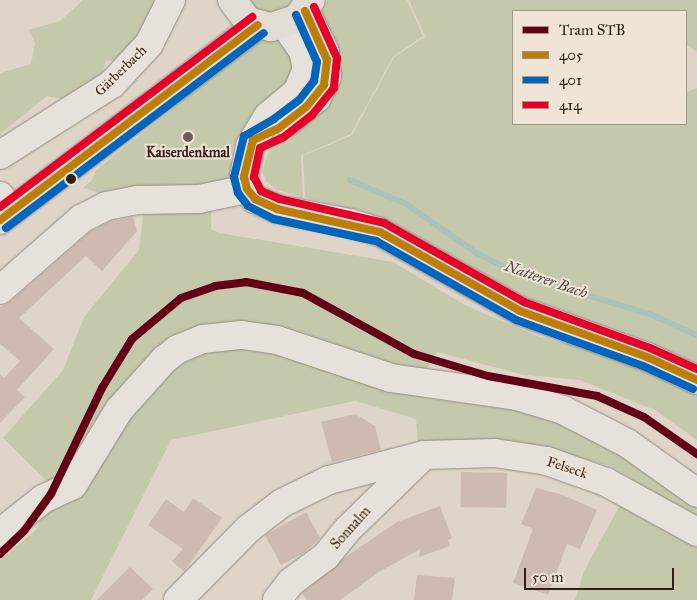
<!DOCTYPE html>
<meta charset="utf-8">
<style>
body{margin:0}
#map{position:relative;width:697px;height:600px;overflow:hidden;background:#ded5c8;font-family:"IM FELL Great Primer",serif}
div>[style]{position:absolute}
.green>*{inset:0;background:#c5c9ac}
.stream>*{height:6px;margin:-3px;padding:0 3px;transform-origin:3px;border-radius:3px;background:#acc1ba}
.building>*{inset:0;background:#cdbab0;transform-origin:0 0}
.roads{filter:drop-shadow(0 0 1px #938b83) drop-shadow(0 0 1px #938b83)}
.minor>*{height:28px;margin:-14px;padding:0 14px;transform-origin:14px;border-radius:14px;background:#e6e1da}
.major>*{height:28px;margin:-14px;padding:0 14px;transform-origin:14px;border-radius:14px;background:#e1dcd4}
.bus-1>*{height:8px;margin:-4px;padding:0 4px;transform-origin:4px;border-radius:4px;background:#bc7e07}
.bus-2>*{height:8px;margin:-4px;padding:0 4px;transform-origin:4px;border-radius:4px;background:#0065bd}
.bus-3>*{height:8px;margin:-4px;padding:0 4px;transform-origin:4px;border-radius:4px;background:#e4002b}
.tram-1>*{height:8px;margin:-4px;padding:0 4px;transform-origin:4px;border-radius:4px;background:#630016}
.dots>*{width:14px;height:14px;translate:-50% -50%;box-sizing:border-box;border:2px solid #efe4d5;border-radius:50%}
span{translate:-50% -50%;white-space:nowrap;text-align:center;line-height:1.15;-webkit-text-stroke:4px #efe4d5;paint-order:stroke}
.street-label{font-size:14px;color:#321f16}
.poi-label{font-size:14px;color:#321f16;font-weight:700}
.water-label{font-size:15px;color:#504d45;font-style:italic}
.legend{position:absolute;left:512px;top:10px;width:175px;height:115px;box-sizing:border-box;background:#efe4d5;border:1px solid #a39589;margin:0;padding:6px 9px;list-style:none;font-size:15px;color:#321f16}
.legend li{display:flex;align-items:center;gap:10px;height:25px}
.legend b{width:25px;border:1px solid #a39589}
.scale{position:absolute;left:524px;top:568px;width:150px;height:22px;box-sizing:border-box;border:2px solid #321f16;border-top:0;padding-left:6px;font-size:15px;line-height:18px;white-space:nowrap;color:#321f16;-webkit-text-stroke:4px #efe4d5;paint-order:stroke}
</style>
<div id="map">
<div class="green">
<div style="clip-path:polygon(83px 0,159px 0,124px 60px,106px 61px,99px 81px,70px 101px,47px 96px,0 134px,0 73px,31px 64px,35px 43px,28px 30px,60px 21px)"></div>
<div style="clip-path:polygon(244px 0,297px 0,276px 14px,256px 11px)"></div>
<div style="clip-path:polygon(328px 0,407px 0,423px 36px,393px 57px,351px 134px,301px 156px,303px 198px,275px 189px,266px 181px,262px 171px,270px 149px,279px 139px,284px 142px,302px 127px,320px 11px)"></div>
<div style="clip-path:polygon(409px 0,697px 0,697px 52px,686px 44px,686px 11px,513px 11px,513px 124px,686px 124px,686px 92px,697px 88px,697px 368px,604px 327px,502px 289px,421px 238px,367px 212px,305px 198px,303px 156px,352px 135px,394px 57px,425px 37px)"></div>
<div style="clip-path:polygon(255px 37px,274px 37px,283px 41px,293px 58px,294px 77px,239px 136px,233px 148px,230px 174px,222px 185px,117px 198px,83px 188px,92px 180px,96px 170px,173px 109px)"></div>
<div style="clip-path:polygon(144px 207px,211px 211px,211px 229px,219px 233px,393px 262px,465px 305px,537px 336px,619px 358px,697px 393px,697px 440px,655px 410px,580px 380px,524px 375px,437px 352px,428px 366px,424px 398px,547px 414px,620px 448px,697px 499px,697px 519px,610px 466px,523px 443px,418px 444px,416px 419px,355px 401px,171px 440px,91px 600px,0 600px,0 560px,37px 529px,55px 489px,3px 438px,63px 370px,84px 317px,139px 250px)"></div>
<div style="clip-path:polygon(621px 503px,697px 546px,697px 600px,575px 600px,584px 571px)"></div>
</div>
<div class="stream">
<div style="left:350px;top:180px;width:61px;rotate:23.2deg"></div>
<div style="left:406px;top:204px;width:88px;rotate:34.8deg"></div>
<div style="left:478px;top:254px;width:51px;rotate:25.6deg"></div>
<div style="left:524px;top:276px;width:134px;rotate:16.9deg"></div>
<div style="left:652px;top:315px;width:49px;rotate:24deg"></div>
</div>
<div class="building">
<div style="clip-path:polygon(133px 217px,137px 231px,102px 271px,86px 256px,19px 318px,54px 349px,17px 390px,25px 397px,0 423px,0 374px,4px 378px,20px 361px,0 344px,0 307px,10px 302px,90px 232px,111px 221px)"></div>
<div style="clip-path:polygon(355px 414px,375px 426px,381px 450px,332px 462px,321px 422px)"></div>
<div style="left:461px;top:472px;width:46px;height:35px;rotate:1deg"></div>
<div style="clip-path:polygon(536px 488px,563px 495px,597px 510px,580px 549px,567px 544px,548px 595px,513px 583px,533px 529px,521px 524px)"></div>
<div style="clip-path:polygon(193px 498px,222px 518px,184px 572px,172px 561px,183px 549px,148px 525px,166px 499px,184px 512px)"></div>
<div style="clip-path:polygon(440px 506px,452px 538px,448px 540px,450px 546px,419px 557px,420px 549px,379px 572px,340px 600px,307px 600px,302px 593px,344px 558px,397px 522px)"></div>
<div style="clip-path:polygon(306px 512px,320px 538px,304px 553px,281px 565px,265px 535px)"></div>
<div style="clip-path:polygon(130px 567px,153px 589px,142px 600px,97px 600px)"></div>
<div style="clip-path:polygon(417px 575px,455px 578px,452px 600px,414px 600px)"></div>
</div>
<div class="roads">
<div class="minor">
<div style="left:285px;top:25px;width:32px;rotate:55deg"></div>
<div style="left:303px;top:51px;width:18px;rotate:77deg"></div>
<div style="left:307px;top:69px;width:25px;rotate:113deg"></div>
<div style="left:297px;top:92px;width:38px;rotate:140deg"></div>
<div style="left:268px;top:116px;width:35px;rotate:121deg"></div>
<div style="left:250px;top:146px;width:32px;rotate:101deg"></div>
<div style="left:244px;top:177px;width:12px;rotate:76deg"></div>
<div style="left:247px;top:189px;width:13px;rotate:51deg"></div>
<div style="left:255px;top:199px;width:24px;rotate:24deg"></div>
<div style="left:277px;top:209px;width:74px;rotate:10.9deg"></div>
<div style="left:350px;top:223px;width:31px;rotate:17deg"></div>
<div style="left:380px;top:232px;width:161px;rotate:29.4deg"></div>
<div style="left:520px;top:311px;width:135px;rotate:19.9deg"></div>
<div style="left:647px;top:357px;width:55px;rotate:24.7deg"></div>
<div style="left:287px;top:122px;width:38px;rotate:-39deg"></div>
<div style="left:317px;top:98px;width:23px;rotate:-65deg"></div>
<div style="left:327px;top:77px;width:25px;rotate:-95deg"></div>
<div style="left:325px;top:52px;width:46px;rotate:-116deg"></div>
<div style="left:0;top:155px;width:133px;rotate:-32.4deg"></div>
<div style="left:112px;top:84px;width:54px;rotate:-47.2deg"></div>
<div style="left:149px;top:44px;width:49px;rotate:-63.4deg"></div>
<div style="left:0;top:196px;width:19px;rotate:51deg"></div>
<div style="left:0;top:290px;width:108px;rotate:-41.2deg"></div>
<div style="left:81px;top:219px;width:28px;rotate:-27deg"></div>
<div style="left:106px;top:206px;width:32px;rotate:-11deg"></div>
<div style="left:137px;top:200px;width:62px;rotate:-0.9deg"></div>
<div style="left:199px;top:199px;width:49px;rotate:-11.8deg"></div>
<div style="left:0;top:533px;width:55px;rotate:-38.3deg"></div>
<div style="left:43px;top:499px;width:33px;rotate:-25deg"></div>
<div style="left:73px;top:485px;width:88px;rotate:-58.5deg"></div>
<div style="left:119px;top:410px;width:69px;rotate:-48deg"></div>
<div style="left:165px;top:359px;width:16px;rotate:-38deg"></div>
<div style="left:178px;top:349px;width:27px;rotate:-22deg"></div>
<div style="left:203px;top:339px;width:39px;rotate:-6deg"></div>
<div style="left:242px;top:335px;width:35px;rotate:8deg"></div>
<div style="left:277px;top:340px;width:120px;rotate:18.4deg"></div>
<div style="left:391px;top:378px;width:127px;rotate:8.1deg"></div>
<div style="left:517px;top:396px;width:48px;rotate:16.9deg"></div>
<div style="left:563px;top:410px;width:72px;rotate:27.3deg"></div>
<div style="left:627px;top:443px;width:86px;rotate:35.5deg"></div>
<div style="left:178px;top:600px;width:100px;rotate:-45.4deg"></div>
<div style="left:248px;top:529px;width:43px;rotate:-37.4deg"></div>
<div style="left:282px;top:503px;width:52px;rotate:-26.1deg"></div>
<div style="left:329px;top:480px;width:98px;rotate:-14.7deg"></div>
<div style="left:424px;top:455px;width:71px;rotate:-1.6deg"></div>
<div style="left:495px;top:453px;width:53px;rotate:8.7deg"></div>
<div style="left:547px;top:461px;width:63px;rotate:19.6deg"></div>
<div style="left:606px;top:482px;width:104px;rotate:28.8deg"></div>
<div style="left:277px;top:600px;width:23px;rotate:-52deg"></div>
<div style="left:291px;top:582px;width:44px;rotate:-36.6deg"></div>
<div style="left:326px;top:556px;width:33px;rotate:-51deg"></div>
<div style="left:347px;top:530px;width:106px;rotate:-44.2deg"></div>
</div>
<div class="major">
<div style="left:232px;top:0;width:26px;rotate:53deg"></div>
<div style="left:248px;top:21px;width:24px;rotate:15deg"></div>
<div style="left:271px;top:27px;width:26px;rotate:-18deg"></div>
<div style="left:296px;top:19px;width:24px;rotate:-52deg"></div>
<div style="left:0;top:220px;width:323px;rotate:-37.1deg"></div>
</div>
</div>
<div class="bus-1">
<div style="left:305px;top:11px;width:54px;rotate:65.8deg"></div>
<div style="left:327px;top:60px;width:25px;rotate:97deg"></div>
<div style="left:324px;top:85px;width:28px;rotate:129deg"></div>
<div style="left:306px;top:107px;width:34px;rotate:142deg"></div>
<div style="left:279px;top:128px;width:29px;rotate:155deg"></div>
<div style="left:253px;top:140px;width:38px;rotate:104deg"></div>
<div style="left:244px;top:177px;width:12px;rotate:76deg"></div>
<div style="left:247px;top:189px;width:13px;rotate:51deg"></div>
<div style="left:255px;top:199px;width:24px;rotate:24deg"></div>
<div style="left:277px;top:209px;width:106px;rotate:12.6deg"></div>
<div style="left:380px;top:232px;width:161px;rotate:29.4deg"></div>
<div style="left:520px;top:311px;width:135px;rotate:19.9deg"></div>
<div style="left:647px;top:357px;width:55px;rotate:24.7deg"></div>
<div style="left:0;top:220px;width:323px;rotate:-37.1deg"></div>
</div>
<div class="bus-2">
<div style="left:296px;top:15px;width:51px;rotate:65.9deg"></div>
<div style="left:317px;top:62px;width:19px;rotate:99deg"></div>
<div style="left:314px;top:81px;width:24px;rotate:128deg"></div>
<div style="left:299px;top:100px;width:31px;rotate:143deg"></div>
<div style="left:274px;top:119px;width:34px;rotate:150deg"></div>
<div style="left:244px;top:136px;width:42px;rotate:103.7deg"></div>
<div style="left:234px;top:177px;width:16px;rotate:76deg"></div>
<div style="left:238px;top:193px;width:16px;rotate:52deg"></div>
<div style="left:248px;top:206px;width:29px;rotate:27deg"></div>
<div style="left:274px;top:219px;width:104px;rotate:12.2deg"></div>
<div style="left:376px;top:241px;width:161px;rotate:29.4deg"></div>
<div style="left:516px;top:320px;width:135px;rotate:19.9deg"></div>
<div style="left:643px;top:366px;width:55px;rotate:24.7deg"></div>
<div style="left:6px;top:228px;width:323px;rotate:-37.1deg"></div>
</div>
<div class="bus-3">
<div style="left:314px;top:7px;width:56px;rotate:65.7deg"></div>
<div style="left:337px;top:58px;width:30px;rotate:96deg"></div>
<div style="left:334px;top:88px;width:35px;rotate:129deg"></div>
<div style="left:312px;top:115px;width:36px;rotate:142deg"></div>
<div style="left:284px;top:137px;width:26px;rotate:155deg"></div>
<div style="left:260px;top:148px;width:30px;rotate:102deg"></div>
<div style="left:254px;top:177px;width:16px;rotate:63deg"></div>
<div style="left:261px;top:191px;width:21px;rotate:23deg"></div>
<div style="left:280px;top:199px;width:107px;rotate:13deg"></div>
<div style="left:384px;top:223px;width:161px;rotate:29.4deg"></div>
<div style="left:524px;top:302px;width:134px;rotate:20.1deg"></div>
<div style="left:650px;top:348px;width:51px;rotate:24.1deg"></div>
<div style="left:0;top:207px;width:316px;rotate:-37deg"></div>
</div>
<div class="tram-1">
<div style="left:0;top:554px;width:33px;rotate:-44deg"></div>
<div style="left:24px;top:531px;width:46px;rotate:-53.9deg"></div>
<div style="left:51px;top:494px;width:118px;rotate:-64.3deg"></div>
<div style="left:102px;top:388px;width:57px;rotate:-58.5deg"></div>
<div style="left:132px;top:339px;width:64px;rotate:-39.9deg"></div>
<div style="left:181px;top:298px;width:36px;rotate:-19deg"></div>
<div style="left:215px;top:286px;width:31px;rotate:-7deg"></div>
<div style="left:246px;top:282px;width:58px;rotate:10.9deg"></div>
<div style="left:303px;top:293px;width:127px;rotate:28.8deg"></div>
<div style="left:414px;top:354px;width:77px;rotate:16.6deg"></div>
<div style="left:488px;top:376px;width:111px;rotate:10.4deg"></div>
<div style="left:597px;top:396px;width:51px;rotate:24.1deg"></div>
<div style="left:644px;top:417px;width:65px;rotate:34.9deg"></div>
</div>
<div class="dots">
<div style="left:188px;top:137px;background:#6e5f54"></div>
<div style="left:71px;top:179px;background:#321f16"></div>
</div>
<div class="street-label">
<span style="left:121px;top:71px;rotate:-44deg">Gärberbach</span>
<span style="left:567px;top:468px;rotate:18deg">Felseck</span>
<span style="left:351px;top:528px;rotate:-48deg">Sonnalm</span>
</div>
<div class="poi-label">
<span style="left:188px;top:153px">Kaiserdenkmal</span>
</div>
<div class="water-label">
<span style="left:546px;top:280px;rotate:19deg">Natterer Bach</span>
</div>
<ul class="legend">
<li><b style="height:6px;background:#630016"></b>Tram STB</li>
<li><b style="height:6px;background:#bc7e07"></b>405</li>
<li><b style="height:6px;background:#0065bd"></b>401</li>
<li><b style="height:6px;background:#e4002b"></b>414</li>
</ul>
<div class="scale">50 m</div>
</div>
